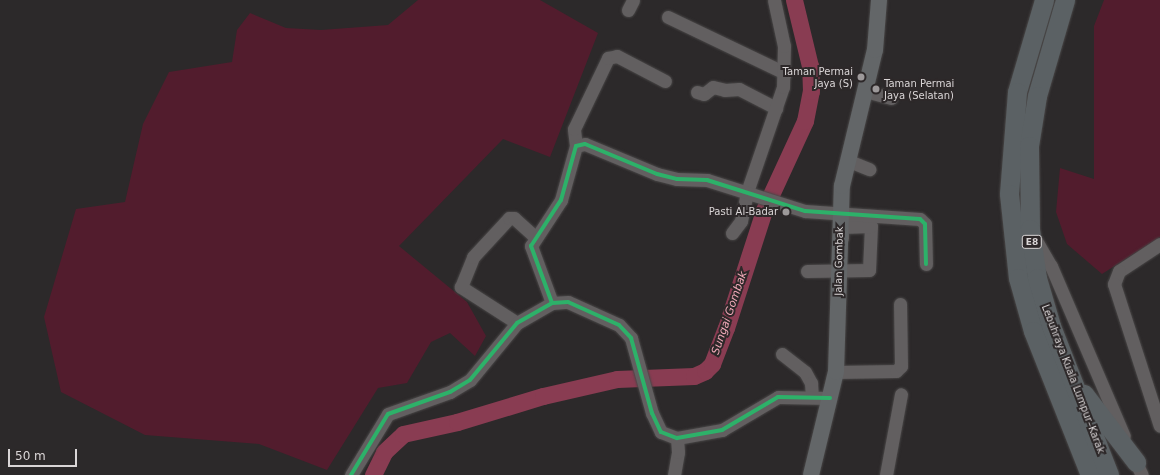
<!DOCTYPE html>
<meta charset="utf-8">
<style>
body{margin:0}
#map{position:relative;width:1160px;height:475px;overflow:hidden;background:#2c292a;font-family:"DejaVu Sans",sans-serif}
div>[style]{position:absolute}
.green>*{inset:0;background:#521c2d}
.river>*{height:17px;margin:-8.5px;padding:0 8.5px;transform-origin:8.5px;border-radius:8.5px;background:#893c52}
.roads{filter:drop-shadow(0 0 1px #484646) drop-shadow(0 0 1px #484646)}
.minor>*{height:13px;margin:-6.5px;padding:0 6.5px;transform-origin:6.5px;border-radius:6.5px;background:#625f60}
.major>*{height:16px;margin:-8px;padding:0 8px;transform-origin:8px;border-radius:8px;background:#636668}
.highway>*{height:19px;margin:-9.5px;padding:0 9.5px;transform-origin:9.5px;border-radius:9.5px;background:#5b6164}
.cycleway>*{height:4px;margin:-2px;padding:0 2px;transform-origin:2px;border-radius:2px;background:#2db169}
.dots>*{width:11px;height:11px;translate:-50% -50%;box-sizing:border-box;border:2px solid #2d2829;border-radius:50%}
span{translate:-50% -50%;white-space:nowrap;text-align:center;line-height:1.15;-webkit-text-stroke:4px #2d2829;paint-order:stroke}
.shield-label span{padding:1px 3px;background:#2d2829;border:1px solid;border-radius:3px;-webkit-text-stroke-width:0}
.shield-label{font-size:9px;color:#dad6d7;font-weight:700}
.poi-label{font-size:10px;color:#dad6d7}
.right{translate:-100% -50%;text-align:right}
.left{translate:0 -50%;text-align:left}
.street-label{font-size:10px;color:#dad6d7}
.water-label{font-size:11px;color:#f3abba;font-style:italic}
.scale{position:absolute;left:8px;top:449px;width:69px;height:18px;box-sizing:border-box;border:2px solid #dad6d7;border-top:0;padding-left:5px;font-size:12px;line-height:14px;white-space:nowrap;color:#dad6d7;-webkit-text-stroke:3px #2d2829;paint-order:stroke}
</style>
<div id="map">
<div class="green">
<div style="clip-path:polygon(418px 0,540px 0,598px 33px,550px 157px,503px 139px,399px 246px,467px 302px,486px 336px,475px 356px,450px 333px,431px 342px,407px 383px,378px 388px,327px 470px,259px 444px,145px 435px,61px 392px,44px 317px,76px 209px,125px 202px,143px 124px,169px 72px,232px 62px,237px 30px,250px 13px,286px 28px,321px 30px,388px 25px)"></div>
<div style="clip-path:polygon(1104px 0,1160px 0,1160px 237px,1102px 274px,1067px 244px,1056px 212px,1060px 168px,1094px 179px,1094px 26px)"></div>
</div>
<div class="river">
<div style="left:373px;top:475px;width:25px;rotate:-64deg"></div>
<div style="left:384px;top:452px;width:26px;rotate:-43deg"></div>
<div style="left:403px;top:434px;width:55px;rotate:-12.5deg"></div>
<div style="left:457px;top:422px;width:90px;rotate:-16.8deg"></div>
<div style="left:543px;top:396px;width:76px;rotate:-12.9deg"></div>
<div style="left:617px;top:379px;width:77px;rotate:-2.2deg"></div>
<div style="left:694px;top:376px;width:12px;rotate:-24deg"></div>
<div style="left:705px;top:371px;width:10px;rotate:-45deg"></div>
<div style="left:712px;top:364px;width:39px;rotate:-69deg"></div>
<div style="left:726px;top:328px;width:124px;rotate:-72.1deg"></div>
<div style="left:764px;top:210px;width:98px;rotate:-65.3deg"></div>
<div style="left:805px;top:121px;width:31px;rotate:-79deg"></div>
<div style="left:811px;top:91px;width:25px;rotate:-92deg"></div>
<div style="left:810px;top:66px;width:68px;rotate:-103.6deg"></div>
</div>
<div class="roads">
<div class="minor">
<div style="left:628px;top:10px;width:11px;rotate:-63deg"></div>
<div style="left:668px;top:17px;width:130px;rotate:25.6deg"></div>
<div style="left:865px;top:91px;width:27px;rotate:15deg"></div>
<div style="left:697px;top:92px;width:7px;rotate:16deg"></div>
<div style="left:704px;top:94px;width:11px;rotate:-38deg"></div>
<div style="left:713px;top:87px;width:12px;rotate:14deg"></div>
<div style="left:725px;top:90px;width:14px;rotate:-4deg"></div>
<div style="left:739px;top:89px;width:42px;rotate:27.2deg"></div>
<div style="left:576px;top:146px;width:17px;rotate:-97deg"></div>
<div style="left:574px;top:129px;width:79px;rotate:-64.4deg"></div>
<div style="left:608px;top:58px;width:9px;rotate:-13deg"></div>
<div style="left:617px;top:56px;width:54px;rotate:27.5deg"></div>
<div style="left:849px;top:161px;width:22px;rotate:22deg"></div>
<div style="left:732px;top:233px;width:15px;rotate:-53deg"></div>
<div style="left:741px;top:221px;width:30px;rotate:-78deg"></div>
<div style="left:747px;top:192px;width:111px;rotate:-71.1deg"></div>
<div style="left:783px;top:87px;width:41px;rotate:-88.6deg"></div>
<div style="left:784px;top:46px;width:47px;rotate:-102.3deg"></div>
<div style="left:1034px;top:237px;width:34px;rotate:60deg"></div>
<div style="left:1051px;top:266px;width:185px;rotate:66.8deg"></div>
<div style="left:1160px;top:244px;width:49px;rotate:146.6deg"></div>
<div style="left:1119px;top:271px;width:14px;rotate:111deg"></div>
<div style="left:1114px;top:284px;width:149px;rotate:72.1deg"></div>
<div style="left:807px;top:271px;width:62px;rotate:-0.9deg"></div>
<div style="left:869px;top:270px;width:44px;rotate:-87.4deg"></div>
<div style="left:871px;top:226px;width:29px;rotate:178deg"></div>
<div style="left:842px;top:227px;width:11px;rotate:90deg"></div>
<div style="left:552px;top:303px;width:61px;rotate:-110.2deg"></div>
<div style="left:531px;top:246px;width:55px;rotate:-56.9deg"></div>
<div style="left:561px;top:200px;width:56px;rotate:-74.5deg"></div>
<div style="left:576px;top:146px;width:9px;rotate:-13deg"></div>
<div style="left:585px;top:144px;width:78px;rotate:22.6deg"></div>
<div style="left:657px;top:174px;width:21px;rotate:14deg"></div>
<div style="left:677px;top:179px;width:30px;rotate:2deg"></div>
<div style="left:707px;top:180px;width:103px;rotate:17.6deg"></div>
<div style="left:805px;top:211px;width:115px;rotate:4deg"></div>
<div style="left:920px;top:219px;width:7px;rotate:45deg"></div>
<div style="left:925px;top:224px;width:40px;rotate:88.6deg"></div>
<div style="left:517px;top:323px;width:67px;rotate:-147.3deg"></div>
<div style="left:461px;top:287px;width:32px;rotate:-68deg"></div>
<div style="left:473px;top:257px;width:53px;rotate:-47.3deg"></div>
<div style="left:509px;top:218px;width:5px"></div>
<div style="left:514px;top:218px;width:28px;rotate:42deg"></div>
<div style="left:782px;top:354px;width:29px;rotate:38deg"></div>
<div style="left:805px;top:372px;width:13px;rotate:61deg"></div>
<div style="left:811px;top:383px;width:13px;rotate:86deg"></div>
<div style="left:836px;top:372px;width:60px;rotate:-1deg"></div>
<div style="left:896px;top:371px;width:7px;rotate:-45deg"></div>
<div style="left:901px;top:366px;width:62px;rotate:-90.9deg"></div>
<div style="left:1132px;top:454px;width:23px;rotate:65deg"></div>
<div style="left:351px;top:475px;width:71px;rotate:-58.8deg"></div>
<div style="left:388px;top:414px;width:66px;rotate:-19.5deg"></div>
<div style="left:450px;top:392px;width:23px;rotate:-31deg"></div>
<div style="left:470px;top:380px;width:74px;rotate:-50.5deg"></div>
<div style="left:517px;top:323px;width:40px;rotate:-29.7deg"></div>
<div style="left:552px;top:303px;width:16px;rotate:-4deg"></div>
<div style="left:568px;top:302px;width:56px;rotate:24.3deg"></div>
<div style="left:619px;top:325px;width:18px;rotate:47deg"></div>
<div style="left:631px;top:338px;width:78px;rotate:74.4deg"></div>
<div style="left:652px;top:413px;width:21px;rotate:65deg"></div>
<div style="left:661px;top:432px;width:17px;rotate:21deg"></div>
<div style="left:677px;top:438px;width:46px;rotate:-10.1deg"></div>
<div style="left:722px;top:430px;width:65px;rotate:-30.5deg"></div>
<div style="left:778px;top:397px;width:52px;rotate:1.1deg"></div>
<div style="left:674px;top:475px;width:23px;rotate:-80deg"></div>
<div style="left:678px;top:452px;width:14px;rotate:-94deg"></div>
<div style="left:886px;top:475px;width:82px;rotate:-79.5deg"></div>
</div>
<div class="major">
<div style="left:811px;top:475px;width:106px;rotate:-76.4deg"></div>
<div style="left:836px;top:372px;width:186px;rotate:-88.2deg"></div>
<div style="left:842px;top:186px;width:140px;rotate:-76.4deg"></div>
<div style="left:875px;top:50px;width:50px;rotate:-85.4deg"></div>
</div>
<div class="highway">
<div style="left:1044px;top:0;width:96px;rotate:106.4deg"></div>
<div style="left:1017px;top:92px;width:102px;rotate:94.5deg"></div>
<div style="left:1009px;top:194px;width:84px;rotate:83.9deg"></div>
<div style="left:1018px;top:278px;width:55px;rotate:74.2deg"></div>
<div style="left:1033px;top:331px;width:155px;rotate:68.4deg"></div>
<div style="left:1065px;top:0;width:100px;rotate:106.3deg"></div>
<div style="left:1037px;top:96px;width:51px;rotate:99.1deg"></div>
<div style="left:1029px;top:146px;width:83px;rotate:89.3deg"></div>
<div style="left:1030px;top:229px;width:49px;rotate:81.9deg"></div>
<div style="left:1037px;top:278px;width:50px;rotate:73.7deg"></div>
<div style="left:1051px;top:326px;width:160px;rotate:68.7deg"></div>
<div style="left:1084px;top:394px;width:86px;rotate:52.6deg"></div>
</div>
</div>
<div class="cycleway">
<div style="left:552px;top:303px;width:61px;rotate:-110.2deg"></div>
<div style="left:531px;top:246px;width:55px;rotate:-56.9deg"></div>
<div style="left:561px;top:200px;width:56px;rotate:-74.5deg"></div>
<div style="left:576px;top:146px;width:9px;rotate:-13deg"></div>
<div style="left:585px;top:144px;width:78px;rotate:22.6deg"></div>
<div style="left:657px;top:174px;width:21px;rotate:14deg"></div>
<div style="left:677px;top:179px;width:30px;rotate:2deg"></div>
<div style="left:707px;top:180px;width:103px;rotate:17.6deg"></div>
<div style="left:805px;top:211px;width:115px;rotate:4deg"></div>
<div style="left:920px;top:219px;width:7px;rotate:45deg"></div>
<div style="left:925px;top:224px;width:40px;rotate:88.6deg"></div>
<div style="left:351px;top:475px;width:71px;rotate:-58.8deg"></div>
<div style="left:388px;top:414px;width:66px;rotate:-19.5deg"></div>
<div style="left:450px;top:392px;width:23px;rotate:-31deg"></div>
<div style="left:470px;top:380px;width:74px;rotate:-50.5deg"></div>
<div style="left:517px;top:323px;width:40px;rotate:-29.7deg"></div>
<div style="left:552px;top:303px;width:16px;rotate:-4deg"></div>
<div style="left:568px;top:302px;width:56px;rotate:24.3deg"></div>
<div style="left:619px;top:325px;width:18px;rotate:47deg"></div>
<div style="left:631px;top:338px;width:78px;rotate:74.4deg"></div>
<div style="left:652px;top:413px;width:21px;rotate:65deg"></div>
<div style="left:661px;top:432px;width:17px;rotate:21deg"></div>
<div style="left:677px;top:438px;width:46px;rotate:-10.1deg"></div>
<div style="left:722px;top:430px;width:65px;rotate:-30.5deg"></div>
<div style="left:778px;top:397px;width:52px;rotate:1.1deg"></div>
</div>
<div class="dots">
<div style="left:861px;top:77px;background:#9d999a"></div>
<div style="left:876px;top:89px;background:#9d999a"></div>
<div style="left:786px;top:212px;background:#9d999a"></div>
</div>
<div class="shield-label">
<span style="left:1032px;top:242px">E8</span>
</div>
<div class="poi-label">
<span class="right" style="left:853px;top:77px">Taman Permai<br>Jaya (S)</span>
<span class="left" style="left:884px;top:89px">Taman Permai<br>Jaya (Selatan)</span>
<span class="right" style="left:778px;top:212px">Pasti Al-Badar</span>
</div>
<div class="street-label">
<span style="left:839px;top:261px;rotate:-89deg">Jalan Gombak</span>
<span style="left:1073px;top:379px;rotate:69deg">Lebuhraya Kuala Lumpur–Karak</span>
</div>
<div class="water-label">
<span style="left:730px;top:313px;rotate:-71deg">Sungai Gombak</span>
</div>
<div class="scale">50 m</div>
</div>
